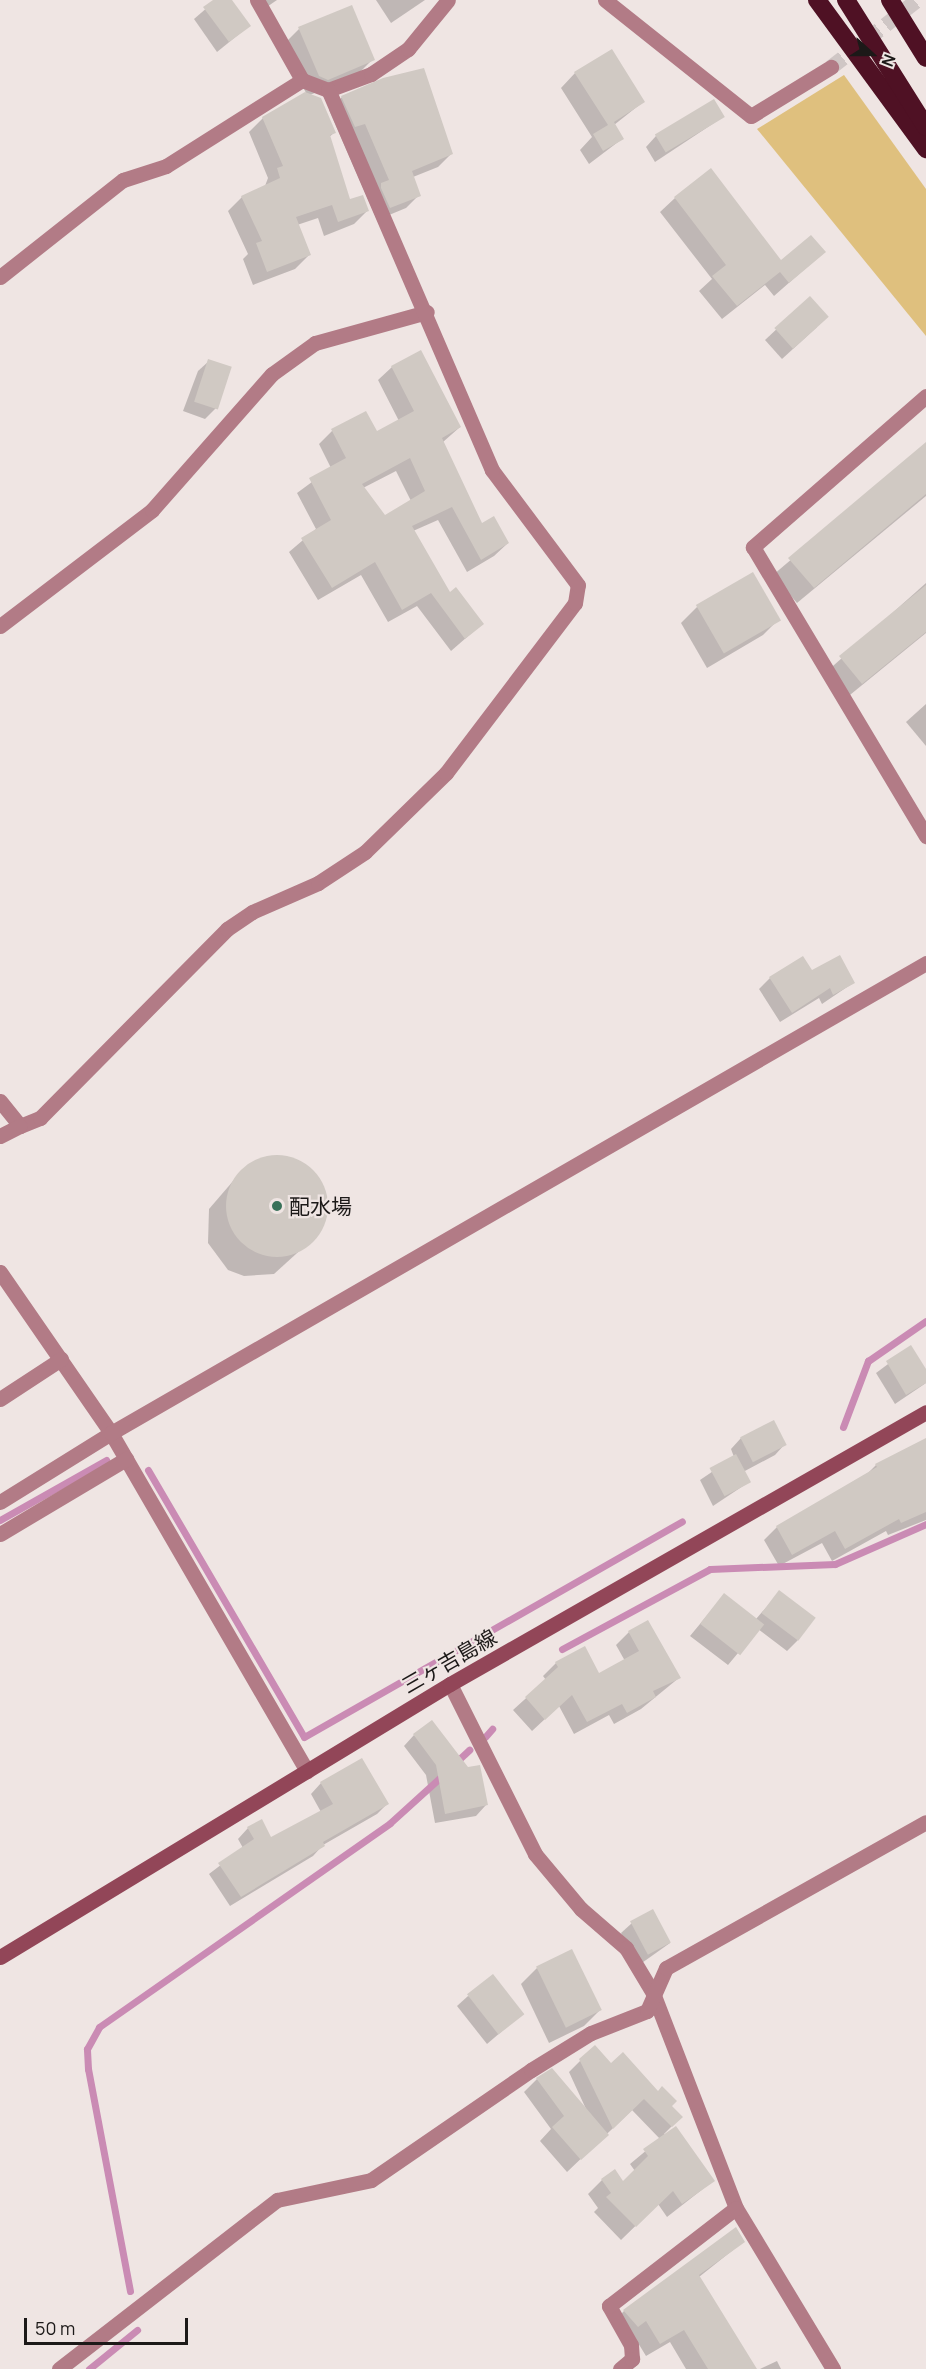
<!DOCTYPE html>
<meta charset="utf-8">
<style>
body{margin:0}
#map{position:relative;width:926px;height:2369px;overflow:hidden;background:#efe5e3;font-family:Manrope,"Noto Sans JP",sans-serif}
div>[style]{position:absolute}
.green>*{inset:0;background:#dfc07e}
.shadow>*{inset:0;background:#0003}
.stream>*{height:7px;margin:-3.5px;padding:0 3.5px;transform-origin:3.5px;border-radius:3.5px;background:#ca8bb4}
.building>*{inset:0;background:#d0c9c3;transform-origin:0 0}
.round{border-radius:50%}
.minor-tunnel>*{height:15px;margin-top:-7.5px;transform-origin:0;background:repeating-linear-gradient(90deg,#cfc6c5 0 15px,transparent 0 23px)}
.minor>*{height:15px;margin:-7.5px;padding:0 7.5px;transform-origin:7.5px;border-radius:7.5px;background:#b27b86}
.secondary>*{height:15px;margin:-7.5px;padding:0 7.5px;transform-origin:7.5px;border-radius:7.5px;background:#924658}
.motorway>*{height:18px;margin:-9px;padding:0 9px;transform-origin:9px;border-radius:9px;background:#4f1124}
.dots>*{width:16px;height:16px;translate:-50% -50%;box-sizing:border-box;border:3px solid #efe5e3;border-radius:50%}
span{translate:-50% -50%;white-space:nowrap;text-align:center;line-height:1.15;-webkit-text-stroke:4.5px #efe5e3;paint-order:stroke}
.poi-label{font-size:21px;color:#1c1918}
.left{translate:0 -50%;text-align:left}
.street-label{font-size:21px;color:#1c1918}
.north{position:absolute;left:842px;top:24px;width:60px;height:60px;-webkit-text-stroke:4px #efe5e3;paint-order:stroke;rotate:111deg;font-size:16px;font-weight:700;line-height:24px;text-align:center;color:#1c1918}
.north::after{content:'';display:block;margin:auto;width:21px;height:27px;background:#1c1918;clip-path:polygon(50% 0,100% 100%,50% 72%,0 100%)}
.scale{position:absolute;left:24px;top:2318px;width:164px;height:27px;box-sizing:border-box;border:3px solid #1c1918;border-top:0;padding-left:8px;font-size:18px;line-height:21px;white-space:nowrap;color:#1c1918;-webkit-text-stroke:4px #efe5e3;paint-order:stroke}
</style>
<div id="map">
<div class="green">
<div style="clip-path:polygon(844px 75px,926px 189px,926px 336px,757px 129px)"></div>
</div>
<div class="shadow">
<div style="clip-path:polygon(216px 0,230px 0,249px 26px,217px 52px,194px 19px)"></div>
<div style="clip-path:polygon(254px 0,277px 0,261px 11px)"></div>
<div style="clip-path:polygon(376px 0,425px 0,391px 23px)"></div>
<div style="clip-path:polygon(299px 29px,373px 59px,357px 75px,310px 95px,334px 133px,329px 137px,349px 201px,368px 210px,354px 224px,324px 236px,318px 218px,297px 225px,309px 255px,295px 269px,253px 285px,243px 259px,248px 254px,228px 211px,242px 197px,265px 186px,268px 178px,249px 132px,263px 118px,306px 93px,283px 45px)"></div>
<div style="clip-path:polygon(575px 73px,643px 102px,614px 125px,622px 139px,589px 164px,580px 150px,592px 137px,561px 88px)"></div>
<div style="clip-path:polygon(342px 97px,451px 154px,438px 167px,413px 177px,419px 195px,406px 208px,377px 220px,329px 110px)"></div>
<div style="clip-path:polygon(723px 117px,655px 162px,646px 147px,656px 136px)"></div>
<div style="clip-path:polygon(675px 198px,781px 262px,824px 252px,774px 296px,765px 285px,722px 319px,699px 291px,712px 279px,660px 212px)"></div>
<div style="clip-path:polygon(810px 298px,817px 327px,782px 359px,765px 340px)"></div>
<div style="clip-path:polygon(209px 361px,216px 408px,205px 419px,183px 411px,198px 371px)"></div>
<div style="clip-path:polygon(evenodd,392px 367px,460px 427px,443px 442px,481px 525px,508px 543px,494px 556px,467px 572px,438px 520px,413px 531px,449px 594px,482px 624px,451px 651px,417px 606px,388px 622px,361px 575px,318px 600px,289px 552px,316px 529px,297px 493px,331px 468px,319px 444px,332px 431px,376px 433px,399px 421px,378px 380px,392px 367px,396px 471px,411px 501px,384px 517px,363px 488px,396px 471px)"></div>
<div style="clip-path:polygon(926px 445px,926px 496px,797px 603px,773px 575px)"></div>
<div style="clip-path:polygon(926px 583px,926px 633px,845px 699px,824px 674px)"></div>
<div style="clip-path:polygon(697px 607px,779px 619px,763px 635px,707px 668px,681px 623px)"></div>
<div style="clip-path:polygon(926px 704px,926px 746px,906px 722px)"></div>
<div style="clip-path:polygon(812px 972px,853px 983px,822px 1004px,819px 998px,780px 1022px,759px 989px,770px 978px)"></div>
<div style="clip-path:polygon(270px 1157px,286px 1157px,311px 1170px,325px 1193px,324px 1221px,318px 1234px,274px 1274px,244px 1276px,228px 1270px,208px 1243px,209px 1209px,240px 1173px)"></div>
<div style="clip-path:polygon(911px 1347px,926px 1372px,926px 1383px,895px 1404px,876px 1373px)"></div>
<div style="clip-path:polygon(741px 1438px,785px 1444px,775px 1455px,743px 1472px,749px 1482px,713px 1506px,700px 1480px,734px 1457px,731px 1449px)"></div>
<div style="clip-path:polygon(926px 1439px,926px 1520px,888px 1535px,886px 1531px,832px 1561px,822px 1543px,779px 1566px,764px 1540px,777px 1527px,865px 1476px,876px 1465px)"></div>
<div style="clip-path:polygon(724px 1595px,756px 1619px,777px 1595px,798px 1640px,787px 1651px,758px 1629px,728px 1665px,690px 1636px)"></div>
<div style="clip-path:polygon(629px 1632px,680px 1677px,641px 1709px,614px 1724px,609px 1715px,574px 1734px,559px 1706px,532px 1731px,513px 1710px,546px 1680px,543px 1676px,556px 1663px,598px 1675px,625px 1661px,616px 1645px)"></div>
<div style="clip-path:polygon(414px 1735px,486px 1805px,476px 1816px,435px 1823px,426px 1775px,404px 1746px)"></div>
<div style="clip-path:polygon(321px 1783px,387px 1804px,377px 1814px,323px 1845px,313px 1856px,230px 1906px,209px 1874px,243px 1848px,238px 1839px,248px 1828px,271px 1839px,321px 1812px,311px 1794px)"></div>
<div style="clip-path:polygon(632px 1923px,670px 1943px,639px 1965px,621px 1933px)"></div>
<div style="clip-path:polygon(537px 1968px,600px 2010px,584px 2026px,549px 2043px,521px 1984px)"></div>
<div style="clip-path:polygon(468px 1996px,522px 2014px,487px 2044px,457px 2006px)"></div>
<div style="clip-path:polygon(581px 2060px,611px 2065px,670px 2106px,681px 2117px,664px 2134px,713px 2181px,667px 2217px,658px 2204px,621px 2240px,594px 2212px,598px 2208px,588px 2194px,602px 2180px,623px 2183px,635px 2171px,630px 2164px,660px 2139px,632px 2110px,567px 2172px,540px 2141px,551px 2129px,524px 2092px,537px 2079px,586px 2109px,569px 2072px)"></div>
<div style="clip-path:polygon(743px 2242px,699px 2277px,710px 2369px,686px 2369px,670px 2342px,646px 2356px,632px 2333px,611px 2324px,624px 2311px)"></div>
<div style="clip-path:polygon(777px 2361px,781px 2369px,760px 2369px)"></div>
</div>
<div class="stream">
<div style="left:843px;top:1427px;width:71px;rotate:-69.3deg"></div>
<div style="left:868px;top:1361px;width:70px;rotate:-34.6deg"></div>
<div style="left:148px;top:1470px;width:309px;rotate:59.7deg"></div>
<div style="left:304px;top:1737px;width:435px;rotate:-29.7deg"></div>
<div style="left:0;top:1520px;width:122px;rotate:-29.5deg"></div>
<div style="left:562px;top:1649px;width:168px;rotate:-28.4deg"></div>
<div style="left:710px;top:1569px;width:125px;rotate:-2.3deg"></div>
<div style="left:835px;top:1564px;width:99px;rotate:-23.7deg"></div>
<div style="left:485px;top:1737px;width:11px;rotate:-49deg"></div>
<div style="left:454px;top:1764px;width:21px;rotate:-43deg"></div>
<div style="left:130px;top:2291px;width:226px;rotate:-100.7deg"></div>
<div style="left:88px;top:2069px;width:20px;rotate:-93deg"></div>
<div style="left:87px;top:2049px;width:25px;rotate:-61deg"></div>
<div style="left:99px;top:2027px;width:355px;rotate:-35deg"></div>
<div style="left:390px;top:1823px;width:73px;rotate:-42.2deg"></div>
<div style="left:89px;top:2369px;width:62px;rotate:-39.1deg"></div>
</div>
<div class="building">
<div style="clip-path:polygon(213px 0,232px 0,251px 26px,229px 42px,203px 7px)"></div>
<div style="clip-path:polygon(352px 5px,375px 60px,328px 80px,319px 76px,298px 27px)"></div>
<div style="clip-path:polygon(612px 49px,645px 102px,614px 122px,624px 139px,603px 151px,593px 134px,608px 125px,574px 72px)"></div>
<div style="clip-path:polygon(424px 68px,453px 154px,412px 171px,421px 196px,390px 208px,381px 188px,381px 183px,389px 180px,365px 124px,355px 127px,341px 96px,383px 78px)"></div>
<div style="clip-path:polygon(305px 92px,321px 98px,336px 133px,330px 135px,350px 199px,363px 195px,369px 211px,338px 222px,332px 205px,296px 217px,311px 255px,267px 272px,256px 243px,262px 241px,241px 196px,280px 178px,277px 168px,283px 166px,262px 117px)"></div>
<div style="left:714px;top:99px;width:21px;height:69px;rotate:59deg"></div>
<div style="clip-path:polygon(711px 168px,781px 260px,811px 235px,826px 252px,789px 283px,780px 272px,737px 306px,712px 276px,726px 265px,674px 197px)"></div>
<div style="left:810px;top:296px;width:28px;height:48px;rotate:48deg"></div>
<div style="clip-path:polygon(evenodd,421px 350px,461px 427px,442px 438px,482px 523px,494px 516px,509px 543px,481px 560px,452px 507px,412px 526px,450px 592px,456px 587px,484px 624px,465px 639px,431px 593px,402px 610px,375px 562px,332px 588px,301px 538px,331px 520px,309px 478px,346px 458px,331px 429px,366px 411px,377px 431px,414px 411px,391px 366px,421px 350px,410px 458px,425px 491px,385px 515px,362px 484px,410px 458px)"></div>
<div style="left:208px;top:359px;width:25px;height:45px;rotate:18deg"></div>
<div style="clip-path:polygon(926px 442px,926px 494px,814px 588px,788px 558px)"></div>
<div style="left:753px;top:572px;width:56px;height:66px;rotate:60deg"></div>
<div style="clip-path:polygon(926px 585px,926px 632px,862px 684px,839px 656px)"></div>
<div style="clip-path:polygon(840px 955px,855px 983px,833px 995px,830px 988px,792px 1013px,769px 977px,803px 956px,812px 970px)"></div>
<div class="round" style="left:226px;top:1155px;width:102px;height:102px"></div>
<div style="clip-path:polygon(911px 1345px,926px 1369px,926px 1383px,906px 1395px,886px 1361px)"></div>
<div style="left:774px;top:1420px;width:28px;height:38px;rotate:63deg"></div>
<div style="clip-path:polygon(926px 1438px,926px 1512px,901px 1523px,899px 1519px,845px 1549px,835px 1531px,792px 1555px,776px 1526px,877px 1467px,875px 1464px)"></div>
<div style="left:736px;top:1454px;width:32px;height:30px;rotate:62deg"></div>
<div style="left:779px;top:1590px;width:46px;height:29px;rotate:37deg"></div>
<div style="left:724px;top:1593px;width:51px;height:39px;rotate:38deg"></div>
<div style="clip-path:polygon(648px 1620px,681px 1678px,653px 1691px,656px 1697px,627px 1713px,622px 1704px,587px 1722px,572px 1695px,545px 1720px,525px 1697px,558px 1667px,555px 1662px,585px 1646px,599px 1673px,639px 1651px,628px 1631px)"></div>
<div style="clip-path:polygon(432px 1720px,468px 1767px,480px 1765px,488px 1805px,445px 1814px,436px 1765px,413px 1734px)"></div>
<div style="clip-path:polygon(362px 1758px,389px 1804px,323px 1842px,325px 1846px,241px 1897px,218px 1863px,254px 1839px,247px 1827px,262px 1819px,271px 1837px,333px 1804px,320px 1782px)"></div>
<div style="left:653px;top:1909px;width:38px;height:26px;rotate:62deg"></div>
<div style="left:572px;top:1949px;width:68px;height:40px;rotate:64deg"></div>
<div style="left:493px;top:1974px;width:51px;height:33px;rotate:52deg"></div>
<div style="clip-path:polygon(595px 2045px,611px 2063px,623px 2052px,658px 2091px,662px 2086px,677px 2101px,672px 2106px,683px 2117px,672px 2127px,644px 2099px,613px 2129px,579px 2059px)"></div>
<div style="clip-path:polygon(552px 2068px,609px 2135px,581px 2160px,552px 2127px,564px 2116px,536px 2078px)"></div>
<div style="clip-path:polygon(676px 2126px,715px 2181px,682px 2204px,673px 2191px,636px 2227px,606px 2197px,611px 2193px,601px 2179px,615px 2169px,623px 2181px,648px 2156px,643px 2149px)"></div>
<div style="clip-path:polygon(736px 2227px,745px 2242px,699px 2275px,757px 2369px,708px 2369px,684px 2330px,660px 2344px,646px 2321px,638px 2327px,623px 2310px)"></div>
</div>
<div class="minor-tunnel">
<div style="left:831px;top:67px;width:109px;rotate:-37.9deg"></div>
</div>
<div class="minor">
<div style="left:257px;top:0;width:92px;rotate:60.6deg"></div>
<div style="left:302px;top:80px;width:28px;rotate:21deg"></div>
<div style="left:328px;top:90px;width:46px;rotate:-20.4deg"></div>
<div style="left:371px;top:74px;width:45px;rotate:-34deg"></div>
<div style="left:408px;top:49px;width:63px;rotate:-50.8deg"></div>
<div style="left:605px;top:0;width:186px;rotate:38.5deg"></div>
<div style="left:751px;top:116px;width:94px;rotate:-31.5deg"></div>
<div style="left:0;top:277px;width:157px;rotate:-38.3deg"></div>
<div style="left:123px;top:180px;width:45px;rotate:-18deg"></div>
<div style="left:166px;top:166px;width:161px;rotate:-32.3deg"></div>
<div style="left:926px;top:396px;width:230px;rotate:138.9deg"></div>
<div style="left:753px;top:547px;width:337px;rotate:59.1deg"></div>
<div style="left:0;top:626px;width:191px;rotate:-37.3deg"></div>
<div style="left:152px;top:510px;width:181px;rotate:-48.6deg"></div>
<div style="left:272px;top:374px;width:53px;rotate:-35.8deg"></div>
<div style="left:315px;top:343px;width:116px;rotate:-15.5deg"></div>
<div style="left:0;top:1101px;width:32px;rotate:51deg"></div>
<div style="left:20px;top:1126px;width:22px;rotate:-22deg"></div>
<div style="left:40px;top:1118px;width:266px;rotate:-45.3deg"></div>
<div style="left:227px;top:929px;width:30px;rotate:-34deg"></div>
<div style="left:252px;top:912px;width:72px;rotate:-23.7deg"></div>
<div style="left:318px;top:883px;width:56px;rotate:-33.4deg"></div>
<div style="left:365px;top:852px;width:113px;rotate:-44.3deg"></div>
<div style="left:446px;top:773px;width:213px;rotate:-52.8deg"></div>
<div style="left:575px;top:603px;width:18px;rotate:-81deg"></div>
<div style="left:578px;top:585px;width:144px;rotate:-126.8deg"></div>
<div style="left:492px;top:470px;width:414px;rotate:-113.3deg"></div>
<div style="left:0;top:1136px;width:22px;rotate:-27deg"></div>
<div style="left:0;top:1272px;width:196px;rotate:55.4deg"></div>
<div style="left:111px;top:1433px;width:391px;rotate:59.9deg"></div>
<div style="left:0;top:1399px;width:73px;rotate:-33.3deg"></div>
<div style="left:0;top:1502px;width:131px;rotate:-31.9deg"></div>
<div style="left:111px;top:1433px;width:941px;rotate:-29.97deg"></div>
<div style="left:0;top:1534px;width:147px;rotate:-30.8deg"></div>
<div style="left:450px;top:1684px;width:190px;rotate:63.4deg"></div>
<div style="left:535px;top:1854px;width:72px;rotate:50.1deg"></div>
<div style="left:581px;top:1909px;width:60px;rotate:40.9deg"></div>
<div style="left:626px;top:1948px;width:52px;rotate:59deg"></div>
<div style="left:653px;top:1993px;width:230px;rotate:68.9deg"></div>
<div style="left:736px;top:2208px;width:188px;rotate:58.9deg"></div>
<div style="left:59px;top:2369px;width:276px;rotate:-37.8deg"></div>
<div style="left:277px;top:2200px;width:96px;rotate:-12deg"></div>
<div style="left:371px;top:2180px;width:194px;rotate:-34.5deg"></div>
<div style="left:531px;top:2070px;width:70px;rotate:-31.7deg"></div>
<div style="left:591px;top:2033px;width:60px;rotate:-21.4deg"></div>
<div style="left:647px;top:2011px;width:47px;rotate:-66.2deg"></div>
<div style="left:666px;top:1968px;width:298px;rotate:-29.3deg"></div>
<div style="left:620px;top:2369px;width:16px;rotate:-40deg"></div>
<div style="left:632px;top:2359px;width:14px;rotate:-94deg"></div>
<div style="left:631px;top:2345px;width:45px;rotate:-119.4deg"></div>
<div style="left:609px;top:2306px;width:160px;rotate:-37.7deg"></div>
</div>
<div class="secondary">
<div style="left:0;top:1957px;width:526px;rotate:-31.24deg"></div>
<div style="left:450px;top:1684px;width:548px;rotate:-29.74deg"></div>
</div>
<div class="motorway">
<div style="left:817px;top:0;width:185px;rotate:53.8deg"></div>
<div style="left:846px;top:0;width:150px;rotate:57.8deg"></div>
<div style="left:890px;top:0;width:68px;rotate:58.2deg"></div>
</div>
<div class="dots">
<div style="left:277px;top:1206px;background:#387159"></div>
</div>
<div class="poi-label">
<span class="left" style="left:289px;top:1206px">配水場</span>
</div>
<div class="street-label">
<span style="left:449px;top:1661px;rotate:-30deg">三ヶ吉島線</span>
</div>
<div class="north">N</div>
<div class="scale">50 m</div>
</div>
